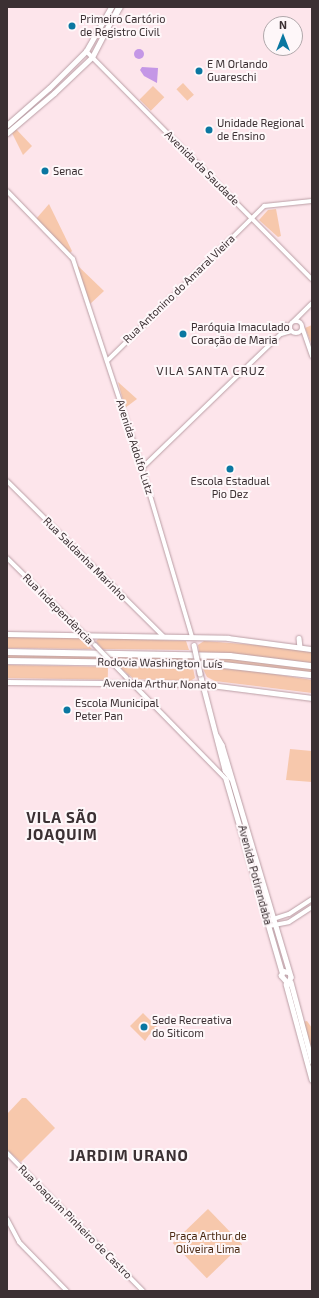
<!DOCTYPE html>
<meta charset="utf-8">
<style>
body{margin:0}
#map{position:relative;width:319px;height:1298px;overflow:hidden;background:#fde5eb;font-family:"Exo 2",sans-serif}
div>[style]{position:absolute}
.green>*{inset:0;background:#f7c8ac;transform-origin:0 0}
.water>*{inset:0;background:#c497e6}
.round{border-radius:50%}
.roads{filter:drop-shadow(0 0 1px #ba9ea5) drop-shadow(0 0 1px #ba9ea5)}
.tertiary>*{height:4px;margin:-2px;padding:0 2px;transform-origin:2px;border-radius:2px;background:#fff}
.tertiary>.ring{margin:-2px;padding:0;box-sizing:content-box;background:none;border:4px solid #fff;border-radius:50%}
.secondary>*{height:4.5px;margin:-2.25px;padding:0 2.25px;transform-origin:2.25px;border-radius:2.25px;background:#fff}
.primary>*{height:5px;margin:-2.5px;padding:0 2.5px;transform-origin:2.5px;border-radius:2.5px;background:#fff}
.motorway>*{height:5.5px;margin:-2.75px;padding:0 2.75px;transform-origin:2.75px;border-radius:2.75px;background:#fff}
.bridges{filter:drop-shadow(0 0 1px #ba9ea5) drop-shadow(0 0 1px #ba9ea5)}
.tertiary-bridge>*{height:4px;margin:-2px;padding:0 2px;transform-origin:2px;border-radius:2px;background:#fff}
.secondary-bridge>*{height:4.5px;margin:-2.25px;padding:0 2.25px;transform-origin:2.25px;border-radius:2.25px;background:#fff}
.dots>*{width:11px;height:11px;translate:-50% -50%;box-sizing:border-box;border:2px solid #fef7f9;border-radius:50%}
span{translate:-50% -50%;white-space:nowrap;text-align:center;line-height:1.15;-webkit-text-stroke:4px #fef7f9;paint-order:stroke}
.poi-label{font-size:11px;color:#3b3033}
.left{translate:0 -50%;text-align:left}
.street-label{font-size:11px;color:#3b3033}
.park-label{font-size:11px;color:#4b2a13}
.neighbourhood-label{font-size:12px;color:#3b3033;letter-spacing:1px}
.district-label{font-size:15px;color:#3b3033;font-weight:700;letter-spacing:1px}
.frame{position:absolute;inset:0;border:8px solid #3b3033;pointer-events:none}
.north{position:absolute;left:263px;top:16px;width:40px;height:40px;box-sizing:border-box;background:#fef7f9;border:1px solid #b0a7aa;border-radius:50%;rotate:0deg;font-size:11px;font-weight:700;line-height:16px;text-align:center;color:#3b3033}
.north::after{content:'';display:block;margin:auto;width:14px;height:18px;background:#0a77a1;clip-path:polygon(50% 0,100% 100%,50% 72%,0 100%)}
</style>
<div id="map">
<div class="green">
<div style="left:183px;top:83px;width:16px;height:9px;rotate:47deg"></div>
<div style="left:153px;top:86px;width:16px;height:19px;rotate:45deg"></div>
<div style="clip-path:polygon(16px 129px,32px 146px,23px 155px,12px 133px)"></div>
<div style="clip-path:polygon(49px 204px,72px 251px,69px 254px,36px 219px)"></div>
<div style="clip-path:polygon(276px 209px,281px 236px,278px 237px,259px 220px,268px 210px)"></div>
<div style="clip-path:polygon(76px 264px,104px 291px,89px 305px)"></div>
<div style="clip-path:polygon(312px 325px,312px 345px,305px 328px)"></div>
<div style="clip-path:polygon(118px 382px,137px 399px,125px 408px)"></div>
<div style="clip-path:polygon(7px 637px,81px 638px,92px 649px,7px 648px)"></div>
<div style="clip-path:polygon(99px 638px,186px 641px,189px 650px,102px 649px,96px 641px)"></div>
<div style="clip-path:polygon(204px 641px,269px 646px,312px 652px,312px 663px,199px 652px,198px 645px)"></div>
<div style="clip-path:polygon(7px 654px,222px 658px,312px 668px,312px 673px,222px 663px,7px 659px)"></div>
<div style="left:7px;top:665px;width:101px;height:13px;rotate:1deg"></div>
<div style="clip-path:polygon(119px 667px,193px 668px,195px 678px,190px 681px,134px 679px)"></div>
<div style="clip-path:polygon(211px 668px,254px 671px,312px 680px,312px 693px,215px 681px,207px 677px,203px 669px)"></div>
<div style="clip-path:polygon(290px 749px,312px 751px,312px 782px,286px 780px)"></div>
<div style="clip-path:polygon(143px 1013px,158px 1028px,149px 1035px,145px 1041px,130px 1026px)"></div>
<div style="clip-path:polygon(307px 1021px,312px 1028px,312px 1058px,303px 1022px)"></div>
<div style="clip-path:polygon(22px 1098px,26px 1098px,55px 1128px,21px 1162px,7px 1150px,7px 1114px)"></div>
<div style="left:208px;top:1209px;width:49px;height:49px;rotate:46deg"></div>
</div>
<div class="water">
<div class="round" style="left:134px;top:49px;width:10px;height:10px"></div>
<div style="clip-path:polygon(142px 67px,158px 68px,157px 83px,144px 76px,140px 70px)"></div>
</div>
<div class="roads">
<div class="tertiary">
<div style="left:114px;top:19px;width:14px;rotate:-60deg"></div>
<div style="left:86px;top:51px;width:321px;rotate:45.3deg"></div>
<div style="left:7px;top:191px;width:95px;rotate:45.9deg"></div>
<div style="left:73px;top:259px;width:220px;rotate:71.7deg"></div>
<div style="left:142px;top:468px;width:176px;rotate:73.5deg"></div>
<div class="ring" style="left:290px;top:321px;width:8px;height:8px"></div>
<div style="left:294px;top:321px;width:25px;rotate:-45deg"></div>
<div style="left:302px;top:327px;width:31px;rotate:71deg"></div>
<div style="left:281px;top:334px;width:10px;rotate:-66deg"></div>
<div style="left:107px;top:361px;width:221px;rotate:-44.6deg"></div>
<div style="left:264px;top:206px;width:48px;rotate:-5.9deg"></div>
<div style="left:142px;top:468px;width:193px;rotate:-44deg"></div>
<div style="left:281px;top:334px;width:11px;rotate:-15deg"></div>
<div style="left:7px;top:481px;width:221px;rotate:44.8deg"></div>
<div style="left:7px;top:558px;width:124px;rotate:44.7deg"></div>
<div style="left:126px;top:677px;width:143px;rotate:45.6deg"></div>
<div style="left:267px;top:921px;width:23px;rotate:-18deg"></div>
<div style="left:289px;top:914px;width:27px;rotate:-33deg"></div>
<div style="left:269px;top:926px;width:20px;rotate:-11deg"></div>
<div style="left:289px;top:922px;width:27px;rotate:-33deg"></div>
<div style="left:7px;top:1153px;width:194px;rotate:45.4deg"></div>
<div style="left:7px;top:1219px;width:26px;rotate:62deg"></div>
<div style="left:19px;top:1242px;width:69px;rotate:45.6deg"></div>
</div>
<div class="secondary">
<div style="left:7px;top:634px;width:221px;rotate:1deg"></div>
<div style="left:228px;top:638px;width:85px;rotate:7.5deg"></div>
<div style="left:299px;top:638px;width:9px;rotate:84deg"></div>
<div style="left:200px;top:673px;width:100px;rotate:75.5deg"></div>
<div style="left:225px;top:770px;width:10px;rotate:53deg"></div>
<div style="left:7px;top:682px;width:196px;rotate:0.6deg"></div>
<div style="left:203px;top:684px;width:110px;rotate:7.3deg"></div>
<div style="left:217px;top:736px;width:10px;rotate:61deg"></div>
<div style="left:222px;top:745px;width:242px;rotate:73.4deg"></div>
<div style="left:291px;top:977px;width:8px;rotate:113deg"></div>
<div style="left:288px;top:984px;width:11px;rotate:-131deg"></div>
<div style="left:281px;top:976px;width:5px;rotate:-68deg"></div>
<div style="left:283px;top:971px;width:5px;rotate:11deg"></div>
<div style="left:226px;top:779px;width:201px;rotate:73.8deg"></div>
<div style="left:291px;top:982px;width:82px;rotate:75.1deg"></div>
<div style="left:286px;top:984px;width:99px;rotate:74.8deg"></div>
</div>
<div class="primary">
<div style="left:7px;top:125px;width:56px;rotate:-41.4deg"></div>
<div style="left:49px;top:88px;width:52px;rotate:-45deg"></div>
<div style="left:86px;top:51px;width:51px;rotate:-60.4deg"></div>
<div style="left:7px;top:133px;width:62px;rotate:-40.4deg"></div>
<div style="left:54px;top:93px;width:52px;rotate:-43.5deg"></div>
<div style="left:92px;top:57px;width:56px;rotate:-62.5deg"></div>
</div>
<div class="motorway">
<div style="left:7px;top:652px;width:223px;rotate:1deg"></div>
<div style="left:230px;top:656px;width:83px;rotate:7deg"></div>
<div style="left:7px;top:661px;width:208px;rotate:0.8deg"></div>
<div style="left:215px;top:664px;width:98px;rotate:6.5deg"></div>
</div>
</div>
<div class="bridges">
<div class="tertiary-bridge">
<div style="left:95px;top:645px;width:45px;rotate:45.9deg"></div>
</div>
<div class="secondary-bridge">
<div style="left:194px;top:645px;width:29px;rotate:78deg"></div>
</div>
</div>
<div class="dots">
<div style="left:72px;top:26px;background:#0a77a1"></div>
<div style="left:199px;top:71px;background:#0a77a1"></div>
<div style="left:209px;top:130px;background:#0a77a1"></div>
<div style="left:45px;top:171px;background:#0a77a1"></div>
<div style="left:183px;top:334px;background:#0a77a1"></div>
<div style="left:230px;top:469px;background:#0a77a1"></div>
<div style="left:67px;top:710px;background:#0a77a1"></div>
<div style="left:144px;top:1027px;background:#0a77a1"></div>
</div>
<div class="poi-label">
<span class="left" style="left:80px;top:26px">Primeiro Cartório<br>de Registro Civil</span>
<span class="left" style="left:207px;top:71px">E M Orlando<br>Guareschi</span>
<span class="left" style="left:217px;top:130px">Unidade Regional<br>de Ensino</span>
<span class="left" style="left:53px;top:171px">Senac</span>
<span class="left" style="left:191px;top:334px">Paróquia Imaculado<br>Coração de Maria</span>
<span style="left:230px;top:488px">Escola Estadual<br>Pio Dez</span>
<span class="left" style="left:75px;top:710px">Escola Municipal<br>Peter Pan</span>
<span class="left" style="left:152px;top:1027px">Sede Recreativa<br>do Siticom</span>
</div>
<div class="street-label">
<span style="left:202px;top:168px;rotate:45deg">Avenida da Saudade</span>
<span style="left:179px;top:289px;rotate:-44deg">Rua Antonino do Amaral Vieira</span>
<span style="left:135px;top:447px;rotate:72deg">Avenida Adolfo Lutz</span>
<span style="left:85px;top:559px;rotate:45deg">Rua Saldanha Marinho</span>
<span style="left:58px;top:609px;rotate:45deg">Rua Independência</span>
<span style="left:160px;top:663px;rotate:1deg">Rodovia Washington Luís</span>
<span style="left:160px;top:684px;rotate:1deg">Avenida Arthur Nonato</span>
<span style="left:255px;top:875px;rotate:75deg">Avenida Potirendaba</span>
<span style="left:75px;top:1222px;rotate:45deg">Rua Joaquim Pinheiro de Castro</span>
</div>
<div class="park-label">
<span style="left:208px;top:1243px">Praça Arthur de<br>Oliveira Lima</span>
</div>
<div class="neighbourhood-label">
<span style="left:211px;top:371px">VILA SANTA CRUZ</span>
</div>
<div class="district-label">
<span style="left:62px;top:826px">VILA SÃO<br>JOAQUIM</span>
<span style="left:129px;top:1156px">JARDIM URANO</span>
</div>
<div class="frame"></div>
<div class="north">N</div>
</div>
